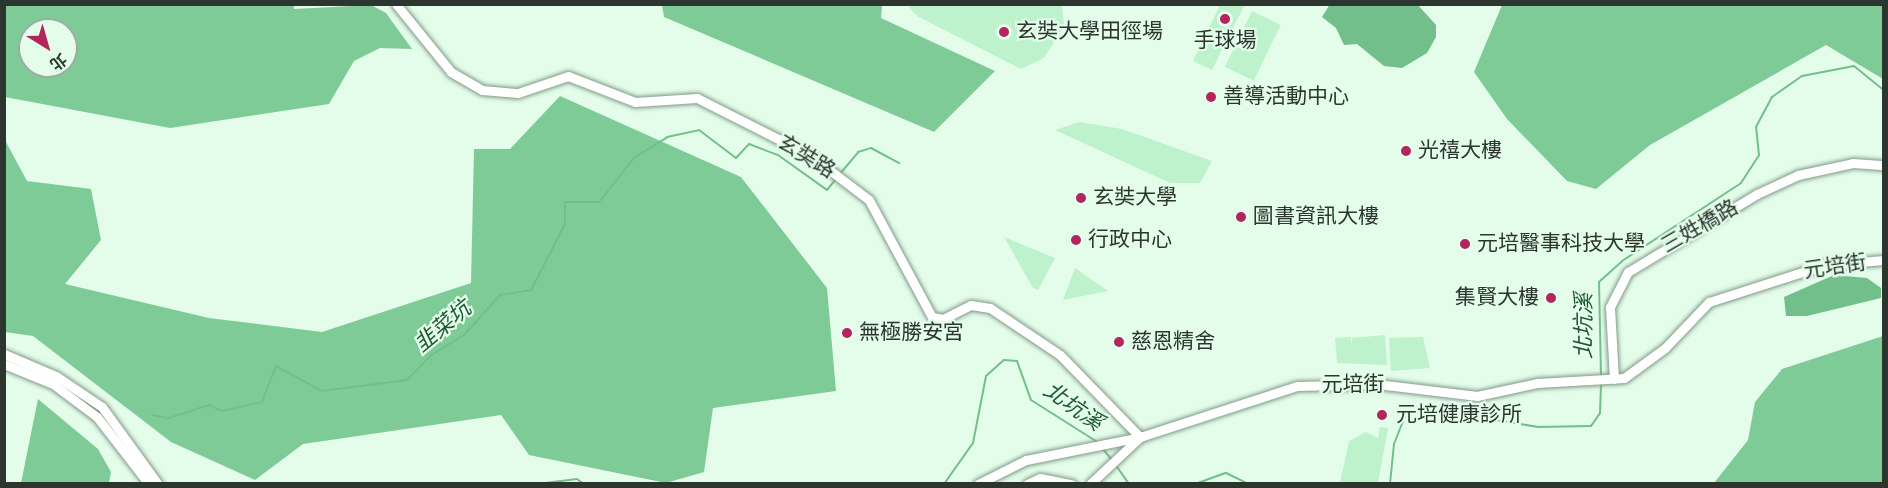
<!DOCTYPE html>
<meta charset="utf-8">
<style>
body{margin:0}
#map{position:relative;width:1888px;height:488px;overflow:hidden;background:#e3fdea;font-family:"Sofia Sans Condensed","Noto Sans TC",sans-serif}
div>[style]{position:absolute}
.green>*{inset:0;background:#bdf2cc;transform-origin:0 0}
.forest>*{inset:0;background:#7fcb97}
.water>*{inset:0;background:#73bf8b}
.stream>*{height:2px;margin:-1px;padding:0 1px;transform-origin:1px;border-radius:1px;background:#73bf8b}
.roads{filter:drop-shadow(0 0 2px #829a88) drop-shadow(0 0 2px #829a88)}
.minor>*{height:9px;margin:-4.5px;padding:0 4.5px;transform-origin:4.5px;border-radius:4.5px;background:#fff}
.dots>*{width:16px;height:16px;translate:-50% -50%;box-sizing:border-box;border:3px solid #e3fdea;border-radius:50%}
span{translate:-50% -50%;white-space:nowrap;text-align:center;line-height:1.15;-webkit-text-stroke:4.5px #e3fdea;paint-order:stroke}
.poi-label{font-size:21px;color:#2c362e}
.left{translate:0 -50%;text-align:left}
.right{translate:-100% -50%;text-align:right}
.street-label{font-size:21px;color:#2c362e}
.water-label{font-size:22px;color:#215735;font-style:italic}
.frame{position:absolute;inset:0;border:6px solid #2c362e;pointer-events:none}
.north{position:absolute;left:18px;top:18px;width:60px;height:60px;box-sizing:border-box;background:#e3fdea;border:2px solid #9aad9f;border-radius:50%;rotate:143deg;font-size:16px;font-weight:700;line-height:24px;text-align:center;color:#2c362e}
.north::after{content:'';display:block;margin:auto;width:21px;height:27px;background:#b3255c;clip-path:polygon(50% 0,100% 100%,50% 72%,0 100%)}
</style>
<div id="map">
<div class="green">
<div style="clip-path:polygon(907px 5px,1062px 5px,1064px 26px,1044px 58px,1021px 69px,917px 16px)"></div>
<div style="clip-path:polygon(1220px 5px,1244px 6px,1212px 70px,1193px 61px)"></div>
<div style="left:1252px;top:11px;width:32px;height:62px;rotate:26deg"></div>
<div style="clip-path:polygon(1079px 122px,1122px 129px,1212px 161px,1200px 183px,1170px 183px,1055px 130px)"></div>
<div style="clip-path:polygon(1004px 237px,1055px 258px,1038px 290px,1033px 288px)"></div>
<div style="clip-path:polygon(1075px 268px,1108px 291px,1063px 300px)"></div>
<div style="clip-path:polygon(1385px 335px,1387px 365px,1337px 363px,1335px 338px,1351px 337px,1352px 348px,1352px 338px)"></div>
<div style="clip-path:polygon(1423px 337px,1430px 368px,1391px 371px,1389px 338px)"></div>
<div style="clip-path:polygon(1380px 427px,1388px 428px,1378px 483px,1340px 483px,1349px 441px,1366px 432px,1378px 438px)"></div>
</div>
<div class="forest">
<div style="clip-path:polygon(evenodd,294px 5px,294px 9px,371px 5px,386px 13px,412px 49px,380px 48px,354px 61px,329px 104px,170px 128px,5px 97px,5px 5px,294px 5px,30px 30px,66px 30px,66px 66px,30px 66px,30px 30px)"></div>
<div style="clip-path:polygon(662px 5px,882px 5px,881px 18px,995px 71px,934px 132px,664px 17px)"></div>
<div style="clip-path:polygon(1502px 5px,1883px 5px,1883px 79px,1826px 45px,1650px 145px,1596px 189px,1567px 181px,1507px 119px,1474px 72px)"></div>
<div style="clip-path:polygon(560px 96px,741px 177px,827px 288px,836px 391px,713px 408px,704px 472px,666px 483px,529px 455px,501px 415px,303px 444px,255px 480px,171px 442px,33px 336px,5px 332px,5px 140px,27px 181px,91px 189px,101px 240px,65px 284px,209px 318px,322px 332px,471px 283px,474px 149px,510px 149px)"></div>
<div style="clip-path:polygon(1883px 336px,1883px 483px,1714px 483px,1748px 440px,1755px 402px,1782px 369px)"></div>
<div style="clip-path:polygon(38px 399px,98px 449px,111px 472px,109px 483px,5px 483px,21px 483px)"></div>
</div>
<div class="water">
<div style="clip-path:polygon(1330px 4px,1418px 5px,1436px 25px,1436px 37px,1427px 53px,1402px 68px,1384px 66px,1357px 44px,1344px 45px,1336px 28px,1322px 17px)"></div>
<div style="clip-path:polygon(1834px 275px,1867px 278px,1881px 288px,1881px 298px,1807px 316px,1786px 316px,1784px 297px)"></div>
</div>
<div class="stream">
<div style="left:839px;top:175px;width:30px;rotate:-50deg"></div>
<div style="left:858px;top:152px;width:14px;rotate:-17deg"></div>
<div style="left:871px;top:148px;width:32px;rotate:28deg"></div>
<div style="left:1601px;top:376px;width:94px;rotate:-91.2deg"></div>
<div style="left:1599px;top:282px;width:31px;rotate:-42deg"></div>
<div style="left:1622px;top:261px;width:142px;rotate:-33.2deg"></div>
<div style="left:1741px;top:183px;width:33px;rotate:-57deg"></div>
<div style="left:1759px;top:155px;width:28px;rotate:-96deg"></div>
<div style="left:1756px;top:127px;width:34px;rotate:-62deg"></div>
<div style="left:1772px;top:97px;width:37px;rotate:-35deg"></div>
<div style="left:1802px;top:76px;width:53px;rotate:-10.9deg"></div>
<div style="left:1854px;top:66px;width:38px;rotate:39deg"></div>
<div style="left:152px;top:415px;width:17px;rotate:10deg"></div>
<div style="left:169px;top:418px;width:42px;rotate:-18deg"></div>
<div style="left:209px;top:405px;width:14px;rotate:25deg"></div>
<div style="left:222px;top:411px;width:41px;rotate:-12.7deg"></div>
<div style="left:262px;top:402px;width:39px;rotate:-69deg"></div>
<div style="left:276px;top:366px;width:52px;rotate:28.5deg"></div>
<div style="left:322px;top:391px;width:86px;rotate:-7.4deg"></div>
<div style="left:407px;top:380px;width:35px;rotate:-46deg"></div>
<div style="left:431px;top:355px;width:39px;rotate:-31deg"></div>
<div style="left:464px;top:335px;width:54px;rotate:-48deg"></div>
<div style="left:500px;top:295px;width:31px;rotate:-9deg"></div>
<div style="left:531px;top:290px;width:74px;rotate:-62.7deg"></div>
<div style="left:565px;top:224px;width:22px;rotate:-90deg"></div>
<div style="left:565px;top:202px;width:34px"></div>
<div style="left:599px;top:202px;width:56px;rotate:-51.5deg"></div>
<div style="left:634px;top:158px;width:39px;rotate:-32deg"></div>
<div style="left:667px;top:137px;width:33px;rotate:-12deg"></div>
<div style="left:699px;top:130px;width:46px;rotate:37.1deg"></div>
<div style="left:736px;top:158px;width:19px;rotate:-47deg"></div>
<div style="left:749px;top:144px;width:31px;rotate:21deg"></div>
<div style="left:778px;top:155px;width:60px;rotate:35.5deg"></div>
<div style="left:827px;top:190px;width:14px;rotate:-51deg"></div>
<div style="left:1102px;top:448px;width:16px;rotate:50deg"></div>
<div style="left:1115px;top:464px;width:24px;rotate:55deg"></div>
<div style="left:537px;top:484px;width:40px;rotate:-7.1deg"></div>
<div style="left:577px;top:479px;width:9px;rotate:36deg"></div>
<div style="left:944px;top:484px;width:50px;rotate:-54.7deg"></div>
<div style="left:973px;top:443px;width:68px;rotate:-79deg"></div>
<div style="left:986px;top:376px;width:24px;rotate:-42deg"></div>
<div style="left:1004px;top:360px;width:13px;rotate:4deg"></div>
<div style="left:1017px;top:361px;width:41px;rotate:70.3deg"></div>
<div style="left:1031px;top:400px;width:80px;rotate:32.3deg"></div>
<div style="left:1195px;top:484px;width:33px;rotate:-20deg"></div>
<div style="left:1226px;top:473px;width:25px;rotate:26deg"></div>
<div style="left:1390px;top:484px;width:40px;rotate:-84.3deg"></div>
<div style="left:1394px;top:444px;width:41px;rotate:-68.5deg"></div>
<div style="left:1409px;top:406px;width:131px;rotate:9.2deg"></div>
<div style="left:1538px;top:427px;width:53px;rotate:-1.1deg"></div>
<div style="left:1591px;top:426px;width:16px;rotate:-55deg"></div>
<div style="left:1600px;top:413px;width:32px;rotate:-88deg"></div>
</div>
<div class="roads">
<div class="minor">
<div style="left:396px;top:4px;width:87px;rotate:51deg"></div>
<div style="left:451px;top:72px;width:36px;rotate:30deg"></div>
<div style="left:482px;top:90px;width:36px;rotate:5deg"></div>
<div style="left:518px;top:93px;width:53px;rotate:-18.8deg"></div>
<div style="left:568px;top:76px;width:72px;rotate:21.2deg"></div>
<div style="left:635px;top:102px;width:62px;rotate:-3.7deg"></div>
<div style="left:697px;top:98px;width:127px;rotate:26.8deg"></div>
<div style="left:810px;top:155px;width:74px;rotate:37.3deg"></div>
<div style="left:869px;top:200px;width:133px;rotate:61.7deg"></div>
<div style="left:932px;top:317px;width:11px;rotate:10deg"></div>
<div style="left:943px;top:319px;width:31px;rotate:-27deg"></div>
<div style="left:971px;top:305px;width:19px;rotate:9deg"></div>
<div style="left:990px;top:308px;width:84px;rotate:33.9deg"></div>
<div style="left:1060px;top:355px;width:115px;rotate:45.7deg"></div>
<div style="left:4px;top:354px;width:56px;rotate:22.9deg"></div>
<div style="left:56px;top:376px;width:55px;rotate:34deg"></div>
<div style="left:102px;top:407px;width:95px;rotate:54deg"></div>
<div style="left:4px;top:364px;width:53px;rotate:22.2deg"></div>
<div style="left:53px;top:384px;width:55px;rotate:36.9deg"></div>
<div style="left:97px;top:417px;width:85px;rotate:52.2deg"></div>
<div style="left:1614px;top:379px;width:72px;rotate:-93.2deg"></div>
<div style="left:1610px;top:307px;width:39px;rotate:-63deg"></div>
<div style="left:1628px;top:272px;width:151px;rotate:-31.2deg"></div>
<div style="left:1757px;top:194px;width:45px;rotate:-24.9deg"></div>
<div style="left:1798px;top:175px;width:56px;rotate:-12.3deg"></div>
<div style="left:1853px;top:163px;width:31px;rotate:4deg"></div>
<div style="left:978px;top:484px;width:54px;rotate:-26.6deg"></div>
<div style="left:1026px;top:460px;width:116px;rotate:-11.4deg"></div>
<div style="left:1027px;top:484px;width:14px;rotate:-25deg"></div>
<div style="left:1040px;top:478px;width:33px;rotate:11deg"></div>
<div style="left:1090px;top:484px;width:69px;rotate:-43.2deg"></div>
<div style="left:1140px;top:437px;width:165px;rotate:-18deg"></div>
<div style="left:1297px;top:386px;width:80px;rotate:-1.4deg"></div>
<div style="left:1377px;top:384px;width:101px;rotate:6.8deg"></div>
<div style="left:1477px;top:396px;width:61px;rotate:-12.2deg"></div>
<div style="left:1537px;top:383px;width:87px;rotate:-3.3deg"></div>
<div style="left:1624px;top:378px;width:51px;rotate:-36.2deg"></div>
<div style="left:1665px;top:348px;width:64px;rotate:-46.3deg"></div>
<div style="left:1709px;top:302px;width:121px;rotate:-17.8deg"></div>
<div style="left:1824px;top:265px;width:60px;rotate:-4.8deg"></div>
</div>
</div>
<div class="dots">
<div style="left:1225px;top:19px;background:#b3255c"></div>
<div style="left:1004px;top:32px;background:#b3255c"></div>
<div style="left:1211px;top:97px;background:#b3255c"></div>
<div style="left:1406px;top:151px;background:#b3255c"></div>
<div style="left:1081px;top:198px;background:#b3255c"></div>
<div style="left:1241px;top:217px;background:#b3255c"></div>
<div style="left:1076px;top:240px;background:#b3255c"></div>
<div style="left:1465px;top:244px;background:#b3255c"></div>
<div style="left:1551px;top:298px;background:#b3255c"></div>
<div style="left:847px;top:333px;background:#b3255c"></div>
<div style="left:1119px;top:342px;background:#b3255c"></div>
<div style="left:1382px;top:415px;background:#b3255c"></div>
</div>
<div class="poi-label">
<span class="left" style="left:1016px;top:32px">玄奘大學田徑場</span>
<span style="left:1225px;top:41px">手球場</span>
<span class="left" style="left:1223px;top:97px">善導活動中心</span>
<span class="left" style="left:1418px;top:151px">光禧大樓</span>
<span class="left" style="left:1093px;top:198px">玄奘大學</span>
<span class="left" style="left:1253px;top:217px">圖書資訊大樓</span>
<span class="left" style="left:1088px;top:240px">行政中心</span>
<span class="left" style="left:1477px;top:244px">元培醫事科技大學</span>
<span class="right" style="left:1539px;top:298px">集賢大樓</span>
<span class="left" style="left:859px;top:333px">無極勝安宮</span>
<span class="left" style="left:1131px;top:342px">慈恩精舍</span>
<span class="left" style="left:1396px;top:415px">元培健康診所</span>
</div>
<div class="street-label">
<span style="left:806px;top:157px;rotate:31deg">玄奘路</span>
<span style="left:1700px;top:227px;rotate:-30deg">三姓橋路</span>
<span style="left:1835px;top:267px;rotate:-8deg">元培街</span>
<span style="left:1353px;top:385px">元培街</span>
</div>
<div class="water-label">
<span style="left:1585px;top:326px;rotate:-90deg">北坑溪</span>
<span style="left:443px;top:327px;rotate:-40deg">韭菜坑</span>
<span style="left:1073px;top:407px;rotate:35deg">北坑溪</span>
</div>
<div class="frame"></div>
<div class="north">北</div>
</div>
